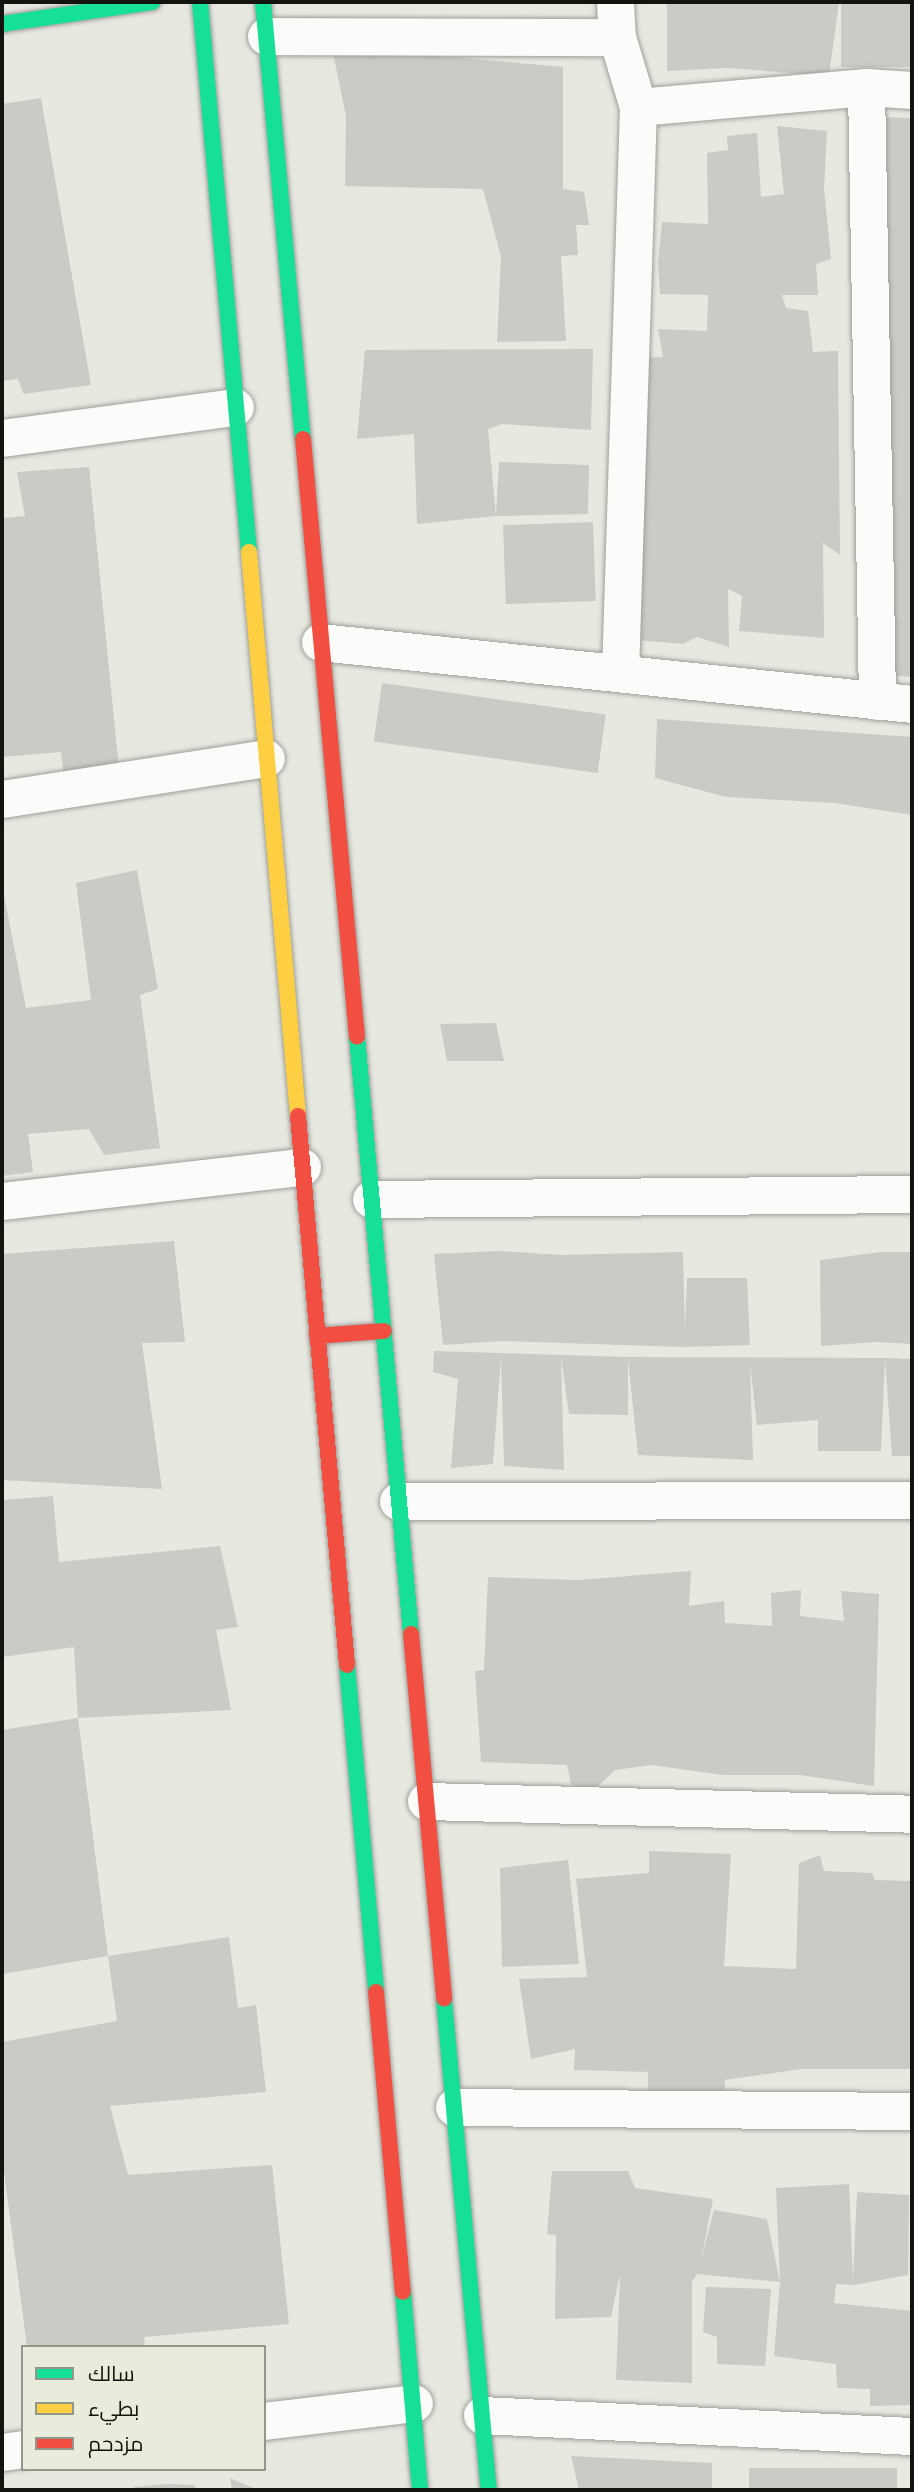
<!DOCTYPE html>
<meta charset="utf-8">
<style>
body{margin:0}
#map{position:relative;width:914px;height:2492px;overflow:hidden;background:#e7e8e0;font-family:Jost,Cairo,sans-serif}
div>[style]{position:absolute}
.building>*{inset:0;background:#c9cbc5;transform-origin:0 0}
.roads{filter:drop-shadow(0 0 2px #9e9f99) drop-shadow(0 0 2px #9e9f99)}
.street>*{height:37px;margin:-18.5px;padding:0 18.5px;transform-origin:18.5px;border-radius:18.5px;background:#fbfcfa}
.fast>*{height:16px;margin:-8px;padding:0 8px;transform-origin:8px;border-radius:8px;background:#16e098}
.slow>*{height:16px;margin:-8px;padding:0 8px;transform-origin:8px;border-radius:8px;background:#ffcf43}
.jam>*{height:16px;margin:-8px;padding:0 8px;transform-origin:8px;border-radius:8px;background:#f24e42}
span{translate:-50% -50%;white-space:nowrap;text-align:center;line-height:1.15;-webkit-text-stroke:5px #e9ecdc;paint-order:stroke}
.frame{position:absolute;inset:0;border:4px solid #13140e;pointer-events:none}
.legend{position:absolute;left:21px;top:2345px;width:245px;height:126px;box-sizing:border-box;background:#e9ecdc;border:2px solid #93968a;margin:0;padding:9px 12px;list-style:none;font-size:21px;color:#13140e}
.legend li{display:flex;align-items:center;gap:14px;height:35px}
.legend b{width:35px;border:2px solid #93968a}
</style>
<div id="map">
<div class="building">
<div style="clip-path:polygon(667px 2px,839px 2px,829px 76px,728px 68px,667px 71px)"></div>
<div style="left:841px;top:2px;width:71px;height:65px"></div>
<div style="clip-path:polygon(333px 53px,453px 57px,563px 67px,563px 189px,584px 192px,589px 225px,576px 225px,578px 255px,561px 256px,566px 341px,497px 342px,501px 257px,483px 189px,345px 186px,346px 116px)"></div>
<div style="clip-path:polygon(41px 98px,91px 385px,24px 394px,18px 379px,2px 381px,2px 104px)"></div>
<div style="clip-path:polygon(876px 117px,912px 118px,912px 677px,886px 675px)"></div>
<div style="clip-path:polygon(777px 126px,827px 131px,824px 189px,831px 259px,816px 264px,818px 295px,782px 295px,786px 308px,808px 311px,813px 352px,838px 351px,840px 555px,823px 543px,824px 638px,739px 631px,742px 596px,728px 589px,729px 647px,697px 637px,683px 644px,637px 640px,638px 358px,663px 357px,658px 329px,707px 331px,708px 295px,660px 294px,658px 263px,662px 222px,708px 224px,707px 153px,728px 150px,727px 136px,757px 133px,761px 197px,784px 194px)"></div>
<div style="clip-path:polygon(593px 349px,591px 430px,502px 424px,488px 429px,496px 516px,499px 462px,589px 465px,588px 514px,496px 516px,417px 524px,414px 434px,357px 439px,365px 350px)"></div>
<div style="clip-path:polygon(89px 467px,119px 769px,64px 777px,61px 752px,2px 757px,2px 518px,25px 516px,17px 472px)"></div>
<div style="left:593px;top:522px;width:79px;height:90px;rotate:88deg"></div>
<div style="left:382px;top:683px;width:226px;height:59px;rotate:8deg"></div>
<div style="clip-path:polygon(657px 719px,912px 737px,912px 815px,835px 803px,726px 797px,655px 778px)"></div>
<div style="clip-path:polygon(137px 870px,158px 989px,140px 995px,160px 1148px,104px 1155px,89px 1129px,28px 1134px,33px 1172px,2px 1176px,2px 885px,26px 1008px,91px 1000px,76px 883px)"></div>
<div style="clip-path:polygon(496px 1023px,504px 1061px,447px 1061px,440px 1024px)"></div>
<div style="clip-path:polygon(174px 1241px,185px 1342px,142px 1343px,162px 1489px,2px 1480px,2px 1254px)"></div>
<div style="clip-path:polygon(500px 1251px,561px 1255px,683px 1252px,685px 1330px,687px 1278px,747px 1278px,750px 1345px,685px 1347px,502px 1341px,443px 1345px,434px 1254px)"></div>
<div style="clip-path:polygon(881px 1252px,912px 1252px,912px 1344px,876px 1342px,821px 1346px,820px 1260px)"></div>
<div style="clip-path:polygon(434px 1351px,628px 1357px,885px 1358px,881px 1451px,818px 1451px,818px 1420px,757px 1425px,750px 1364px,753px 1460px,638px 1455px,628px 1359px,628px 1415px,569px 1414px,561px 1357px,564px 1470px,504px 1466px,501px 1358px,493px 1464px,451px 1468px,458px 1379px,433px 1372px)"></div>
<div style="clip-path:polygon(885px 1358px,912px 1359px,912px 1456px,892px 1456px)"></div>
<div style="clip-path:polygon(53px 1496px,59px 1562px,220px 1546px,238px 1627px,216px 1630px,231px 1710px,78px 1718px,74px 1647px,2px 1657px,2px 1500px)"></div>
<div style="clip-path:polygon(691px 1571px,689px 1606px,724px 1601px,725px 1623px,772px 1626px,771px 1593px,801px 1590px,800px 1616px,844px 1621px,841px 1591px,879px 1594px,874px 1786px,800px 1775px,723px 1775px,651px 1765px,615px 1770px,593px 1791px,571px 1784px,567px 1765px,481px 1762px,475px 1671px,484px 1670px,488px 1577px,578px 1580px)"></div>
<div style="clip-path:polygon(78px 1718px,108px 1956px,2px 1974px,2px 1730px)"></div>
<div style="clip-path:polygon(649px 1851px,731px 1854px,724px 1966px,796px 1969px,799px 1863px,820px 1855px,824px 1871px,872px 1873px,875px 1880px,912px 1881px,912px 2069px,801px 2069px,725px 2080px,725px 2094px,648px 2091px,648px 2072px,574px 2070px,575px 2049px,531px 2059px,519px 1979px,587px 1977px,576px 1879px,649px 1873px)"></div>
<div style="clip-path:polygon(568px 1860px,579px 1964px,502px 1967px,500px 1868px)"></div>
<div style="clip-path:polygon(229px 1937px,238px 2008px,256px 2005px,266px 2092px,110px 2106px,128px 2175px,272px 2165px,289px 2324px,144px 2337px,145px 2347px,27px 2347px,2px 2156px,2px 2042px,117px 2021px,108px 1956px)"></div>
<div style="clip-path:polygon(552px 2171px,628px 2171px,635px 2188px,713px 2199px,701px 2260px,714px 2210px,767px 2219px,780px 2282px,776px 2188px,849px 2184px,853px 2280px,857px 2192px,909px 2195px,908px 2275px,854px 2285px,836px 2284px,834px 2303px,912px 2311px,912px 2405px,870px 2406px,870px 2389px,837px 2388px,836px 2364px,774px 2356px,780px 2282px,697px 2274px,692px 2282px,692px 2383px,616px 2380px,620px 2274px,611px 2317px,555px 2319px,556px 2235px,547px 2234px)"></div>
<div style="clip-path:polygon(706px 2287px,771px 2289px,765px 2366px,717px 2364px,717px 2337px,703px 2332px)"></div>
<div style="clip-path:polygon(571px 2456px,712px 2463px,712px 2490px,579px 2490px)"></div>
<div style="left:897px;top:2468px;width:22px;height:148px;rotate:90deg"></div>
<div style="clip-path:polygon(230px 2478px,258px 2490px,232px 2490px)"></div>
<div style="clip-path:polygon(167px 2484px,195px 2485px,196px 2490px,134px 2490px,134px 2487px)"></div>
</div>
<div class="roads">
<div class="street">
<div style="left:615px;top:2px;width:35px;rotate:87deg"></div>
<div style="left:617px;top:37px;width:73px;rotate:73.3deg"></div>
<div style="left:638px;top:107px;width:565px;rotate:91.82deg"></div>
<div style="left:266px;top:36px;width:351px;rotate:0.2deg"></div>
<div style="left:866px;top:87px;width:614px;rotate:88.97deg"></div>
<div style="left:638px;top:107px;width:229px;rotate:-5deg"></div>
<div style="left:866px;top:87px;width:46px;rotate:3.7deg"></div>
<div style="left:2px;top:438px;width:235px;rotate:-7.6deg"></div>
<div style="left:320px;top:642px;width:595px;rotate:5.98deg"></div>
<div style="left:2px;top:799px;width:267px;rotate:-8.8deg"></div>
<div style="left:371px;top:1199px;width:541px;rotate:-0.53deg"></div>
<div style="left:2px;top:1201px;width:302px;rotate:-6.5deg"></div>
<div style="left:398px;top:1501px;width:514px;rotate:-0.11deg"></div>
<div style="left:426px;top:1801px;width:486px;rotate:1.5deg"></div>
<div style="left:454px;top:2107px;width:458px;rotate:0.5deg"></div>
<div style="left:482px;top:2415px;width:431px;rotate:2.8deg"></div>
<div style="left:264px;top:2421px;width:151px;rotate:-6.8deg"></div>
<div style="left:2px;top:2452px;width:21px;rotate:-8deg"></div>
</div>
<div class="fast">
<div style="left:200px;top:2px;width:552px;rotate:84.91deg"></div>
<div style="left:263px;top:2px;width:439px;rotate:84.8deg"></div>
<div style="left:2px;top:24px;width:152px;rotate:-8.3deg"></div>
<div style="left:357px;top:1037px;width:599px;rotate:84.83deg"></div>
<div style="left:347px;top:1665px;width:328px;rotate:84.9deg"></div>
<div style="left:444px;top:1999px;width:493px;rotate:84.8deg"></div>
<div style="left:403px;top:2292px;width:199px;rotate:85.1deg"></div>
</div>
<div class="slow">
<div style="left:249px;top:552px;width:566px;rotate:85.03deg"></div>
</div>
<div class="jam">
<div style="left:303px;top:439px;width:600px;rotate:84.84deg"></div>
<div style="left:298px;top:1116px;width:551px;rotate:84.9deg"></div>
<div style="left:317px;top:1336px;width:67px;rotate:-4.3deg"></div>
<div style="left:411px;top:1634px;width:366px;rotate:84.8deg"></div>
<div style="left:376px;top:1992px;width:301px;rotate:84.9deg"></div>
</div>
</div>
<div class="frame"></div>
<ul class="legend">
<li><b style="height:9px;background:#16e098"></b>سالك</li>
<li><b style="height:9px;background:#ffcf43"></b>بطيء</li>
<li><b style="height:9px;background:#f24e42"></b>مزدحم</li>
</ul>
</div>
